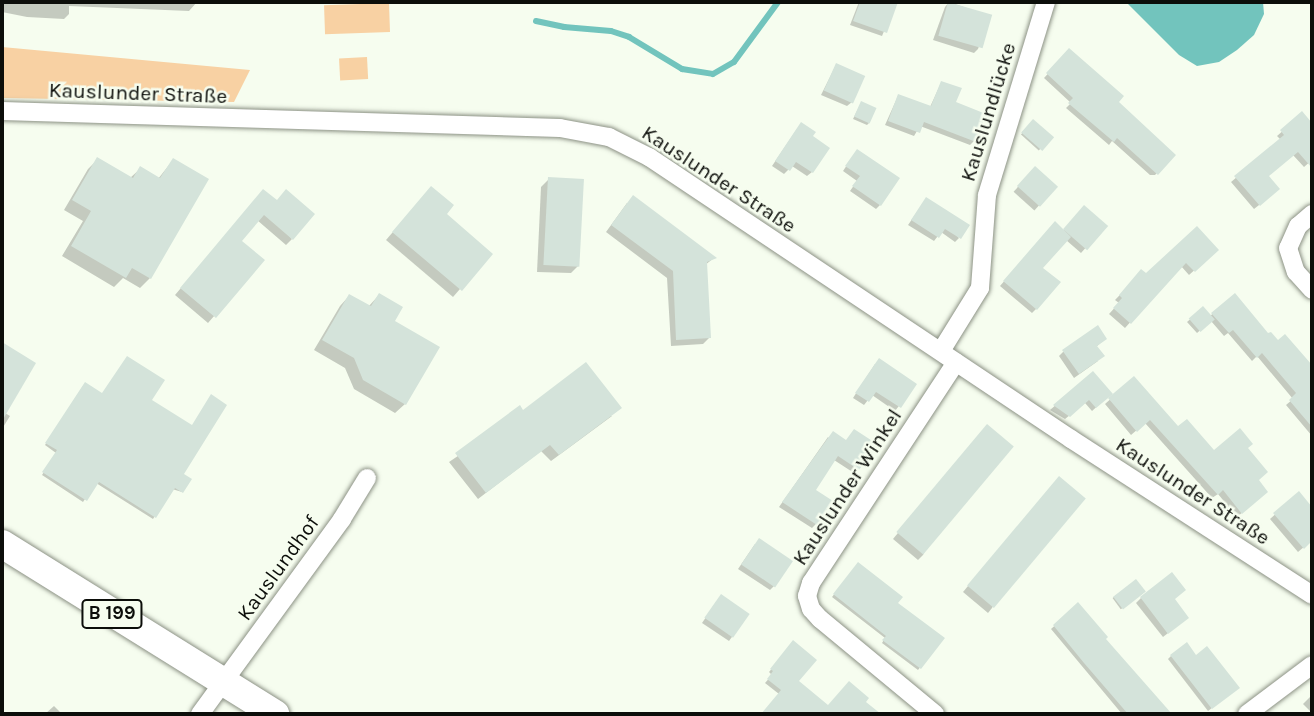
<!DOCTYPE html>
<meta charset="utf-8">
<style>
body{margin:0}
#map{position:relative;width:1314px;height:716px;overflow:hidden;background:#f6fdef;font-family:Karla,sans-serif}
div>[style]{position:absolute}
.green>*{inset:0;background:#f8d1a3;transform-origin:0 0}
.water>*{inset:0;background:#72c4bd}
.shadow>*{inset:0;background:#0003;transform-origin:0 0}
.stream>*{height:6px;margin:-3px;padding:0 3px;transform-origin:3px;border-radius:3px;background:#72c4bd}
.building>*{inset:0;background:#d4e3da;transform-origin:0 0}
.roads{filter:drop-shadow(0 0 2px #8c9285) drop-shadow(0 0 2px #8c9285)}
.street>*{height:18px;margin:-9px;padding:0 9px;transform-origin:9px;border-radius:9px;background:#fff}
.primary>*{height:28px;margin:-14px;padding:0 14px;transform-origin:14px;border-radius:14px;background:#fff}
span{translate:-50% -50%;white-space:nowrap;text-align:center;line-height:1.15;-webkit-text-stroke:5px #f6fdef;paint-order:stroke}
.shield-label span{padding:2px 5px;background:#f6fdef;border:2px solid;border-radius:5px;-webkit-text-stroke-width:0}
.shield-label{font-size:19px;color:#0c0e0a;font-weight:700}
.street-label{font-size:21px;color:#0c0e0a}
.frame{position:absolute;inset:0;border:4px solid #0c0e0a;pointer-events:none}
</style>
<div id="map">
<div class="green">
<div style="left:389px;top:3px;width:29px;height:65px;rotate:88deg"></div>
<div style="clip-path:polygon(2px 47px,250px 70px,234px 102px,2px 98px)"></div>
<div style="left:367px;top:57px;width:22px;height:28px;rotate:87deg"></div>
</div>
<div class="water">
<div style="clip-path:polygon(1126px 2px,1263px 2px,1264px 14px,1254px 35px,1237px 50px,1219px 62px,1197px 66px,1179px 55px)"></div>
</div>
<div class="shadow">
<div style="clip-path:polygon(2px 2px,197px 2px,189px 11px,69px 6px,69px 14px,64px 19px,27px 17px,2px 12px)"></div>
<div style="clip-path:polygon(859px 2px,885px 2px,895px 5px,882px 36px,850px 25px)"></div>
<div style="clip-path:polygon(949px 2px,990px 16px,978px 49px,974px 53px,933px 40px,945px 7px)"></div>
<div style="clip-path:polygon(1069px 51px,1171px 158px,1155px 175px,1150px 175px,1112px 141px,1109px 145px,1066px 108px,1071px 103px,1044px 78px)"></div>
<div style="clip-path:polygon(836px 65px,852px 102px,847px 106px,821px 95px)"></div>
<div style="clip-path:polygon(941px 83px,974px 141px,970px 145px,920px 126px,914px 136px,885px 125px,898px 96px,930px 107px)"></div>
<div style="clip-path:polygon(861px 103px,869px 123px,867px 125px,853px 119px)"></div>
<div style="clip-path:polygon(1302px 114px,1312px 126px,1312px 160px,1304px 167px,1293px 155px,1267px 176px,1273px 194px,1254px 209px,1231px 182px,1281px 140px,1277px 136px)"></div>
<div style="left:1033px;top:121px;width:24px;height:18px;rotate:42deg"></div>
<div style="clip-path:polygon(797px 129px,811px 137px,812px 172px,807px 176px,792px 166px,784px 174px,772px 166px)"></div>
<div style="clip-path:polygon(853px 156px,880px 205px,876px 209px,850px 191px,857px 181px,843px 171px)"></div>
<div style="clip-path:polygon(98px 159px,130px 178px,140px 169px,158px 179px,173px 160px,150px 278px,140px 288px,123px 278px,114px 287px,62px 256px,83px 221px,64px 210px,88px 169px)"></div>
<div style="left:1035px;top:168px;width:28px;height:32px;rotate:42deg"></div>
<div style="clip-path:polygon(549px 179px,578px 266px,571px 273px,537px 272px,541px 187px)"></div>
<div style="clip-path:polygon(424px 196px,444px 215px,460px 289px,453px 297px,386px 240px)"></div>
<div style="clip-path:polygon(257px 198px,292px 239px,286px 245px,257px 220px,240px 241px,263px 260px,208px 323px,175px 295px)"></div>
<div style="clip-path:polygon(926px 199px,959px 238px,955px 242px,941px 232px,934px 241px,908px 225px)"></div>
<div style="clip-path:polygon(627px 203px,714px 258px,705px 265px,709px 338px,703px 344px,671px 346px,667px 278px,606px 232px)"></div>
<div style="clip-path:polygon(1084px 208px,1105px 226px,1081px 253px,1066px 240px,1041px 268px,1036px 309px,1032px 313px,1000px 286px,1050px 228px,1063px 231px)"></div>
<div style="clip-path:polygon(1217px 250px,1189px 275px,1181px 266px,1125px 328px,1109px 314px,1119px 303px,1115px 300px,1142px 272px,1146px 275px)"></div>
<div style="clip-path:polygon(379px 295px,392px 322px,405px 404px,395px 413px,354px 389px,345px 368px,314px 350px,340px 306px,349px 296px,368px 307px)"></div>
<div style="clip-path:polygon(1235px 295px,1268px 336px,1278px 343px,1285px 336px,1312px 368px,1312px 436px,1286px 405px,1293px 399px,1257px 356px,1252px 361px,1228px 333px,1224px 336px,1211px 321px,1197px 333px,1187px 322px,1203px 308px,1210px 316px)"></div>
<div style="clip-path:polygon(1105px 339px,1096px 347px,1098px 361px,1074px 378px,1059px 356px,1063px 352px)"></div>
<div style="clip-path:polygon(2px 345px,34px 364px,5px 413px,10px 416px,2px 429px)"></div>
<div style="clip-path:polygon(875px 364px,915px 385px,895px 411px,872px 395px,864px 405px,853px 398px)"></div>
<div style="clip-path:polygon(1093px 373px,1111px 394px,1092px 411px,1085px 403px,1065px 419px,1050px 410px)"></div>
<div style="clip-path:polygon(1134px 378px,1178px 429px,1257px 480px,1262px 496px,1237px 517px,1218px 494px,1212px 498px,1145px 423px,1131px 435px,1105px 404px)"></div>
<div style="clip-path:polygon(83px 386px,102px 395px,150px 400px,192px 427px,182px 474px,182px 492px,172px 489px,153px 519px,96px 483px,83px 502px,42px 475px,56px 453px,45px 445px)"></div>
<div style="clip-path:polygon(523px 412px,612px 416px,551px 461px,541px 451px,478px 499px,449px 462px)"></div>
<div style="clip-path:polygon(982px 431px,923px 555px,918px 560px,893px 539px)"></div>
<div style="clip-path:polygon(828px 437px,858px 469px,854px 473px,834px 460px,813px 491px,816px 524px,812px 528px,779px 507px)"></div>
<div style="clip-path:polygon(1054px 483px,992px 608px,988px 613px,963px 592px)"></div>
<div style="clip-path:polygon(1299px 493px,1312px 509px,1312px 540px,1298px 552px,1270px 519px)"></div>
<div style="clip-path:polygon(755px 544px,774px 586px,770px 590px,738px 569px)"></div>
<div style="clip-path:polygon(858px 564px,896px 603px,942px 639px,918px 670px,882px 643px,885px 638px,832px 597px)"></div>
<div style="left:1136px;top:581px;width:14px;height:29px;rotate:54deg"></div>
<div style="clip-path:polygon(1141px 598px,1173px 599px,1182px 622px,1163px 637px,1136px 603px)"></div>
<div style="clip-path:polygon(717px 601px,748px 615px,729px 641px,702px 623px)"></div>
<div style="clip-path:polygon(1078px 605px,1103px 640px,1169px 714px,1122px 714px,1051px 629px)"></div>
<div style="clip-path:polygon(791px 646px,797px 681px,828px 707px,864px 702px,871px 714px,762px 714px,779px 694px,765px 683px,772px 675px,769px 672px)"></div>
<div style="clip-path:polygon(1171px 656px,1196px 657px,1234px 691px,1208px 711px,1168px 659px)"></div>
<div style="clip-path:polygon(1312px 695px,1312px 713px,1303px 704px)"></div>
<div style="clip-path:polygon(54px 706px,62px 714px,45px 714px)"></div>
</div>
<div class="stream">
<div style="left:536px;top:21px;width:29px;rotate:12deg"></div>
<div style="left:564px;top:27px;width:47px;rotate:4.9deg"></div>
<div style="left:611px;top:31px;width:19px;rotate:18deg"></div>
<div style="left:629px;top:37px;width:62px;rotate:31.1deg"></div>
<div style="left:682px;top:69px;width:31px;rotate:9deg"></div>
<div style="left:713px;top:74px;width:24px;rotate:-30deg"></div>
<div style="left:734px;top:62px;width:74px;rotate:-53.7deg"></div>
</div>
<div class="building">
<div style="clip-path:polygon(860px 2px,898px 2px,887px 33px,853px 21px)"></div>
<div style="left:948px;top:2px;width:46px;height:35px;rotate:16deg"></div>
<div style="clip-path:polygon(1069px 48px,1124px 96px,1119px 102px,1176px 155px,1158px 175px,1117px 138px,1114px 142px,1068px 103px,1073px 98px,1046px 73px)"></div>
<div style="left:836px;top:63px;width:32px;height:30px;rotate:24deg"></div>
<div style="clip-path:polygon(941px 81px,962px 88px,956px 102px,986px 114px,976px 142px,924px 122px,920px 133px,888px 121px,898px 94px,931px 106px)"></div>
<div style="left:861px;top:101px;width:17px;height:17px;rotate:24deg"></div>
<div style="clip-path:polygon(1302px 111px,1312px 123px,1312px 168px,1298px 152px,1269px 176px,1280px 189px,1260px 206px,1234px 176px,1284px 135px,1280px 130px)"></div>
<div style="left:1033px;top:119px;width:28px;height:18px;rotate:41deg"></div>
<div style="clip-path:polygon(801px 122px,816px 132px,813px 136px,830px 148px,813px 173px,796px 162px,790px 171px,775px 161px)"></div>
<div style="clip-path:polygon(857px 149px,900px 178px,881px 206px,852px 186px,860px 176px,845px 166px)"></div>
<div style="clip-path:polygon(97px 157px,133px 178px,140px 166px,160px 178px,173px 158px,209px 179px,151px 279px,132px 268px,126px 278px,71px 246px,91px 211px,72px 200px)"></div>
<div style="left:1035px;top:166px;width:31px;height:27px;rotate:42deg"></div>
<div style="left:548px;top:177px;width:36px;height:88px;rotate:3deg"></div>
<div style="clip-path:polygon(431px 186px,454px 205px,447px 214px,493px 254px,462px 291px,392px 232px)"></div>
<div style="clip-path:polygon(263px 189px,277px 200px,286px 189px,315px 214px,293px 240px,264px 215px,242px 241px,265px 260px,216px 318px,180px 288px)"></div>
<div style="clip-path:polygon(633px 195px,717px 258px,707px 262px,711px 338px,676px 340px,673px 271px,611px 225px)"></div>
<div style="clip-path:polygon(926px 197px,970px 225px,961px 239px,945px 229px,939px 238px,911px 220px)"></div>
<div style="left:1084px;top:205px;width:32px;height:32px;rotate:41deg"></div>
<div style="clip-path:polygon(1055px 221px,1071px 237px,1043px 268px,1061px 282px,1037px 310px,1003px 281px)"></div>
<div style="clip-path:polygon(1197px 226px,1219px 250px,1195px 272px,1186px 263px,1131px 324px,1113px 308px,1122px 298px,1119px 295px,1141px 269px,1146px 273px)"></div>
<div style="clip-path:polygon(379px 293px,403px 307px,395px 321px,440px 347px,406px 405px,363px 380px,354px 358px,322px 340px,349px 294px,371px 306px)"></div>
<div style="clip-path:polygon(1235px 293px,1268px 333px,1271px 332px,1278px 340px,1285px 334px,1312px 365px,1312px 427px,1289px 400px,1296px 393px,1262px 353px,1257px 358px,1233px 330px,1229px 333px,1211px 313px)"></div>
<div style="left:1203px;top:306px;width:18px;height:19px;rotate:49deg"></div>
<div style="clip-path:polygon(1098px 325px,1107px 339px,1097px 346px,1105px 356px,1079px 374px,1062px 350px)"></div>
<div style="clip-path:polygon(2px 342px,36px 363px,2px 421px)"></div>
<div style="clip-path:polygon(127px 356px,165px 380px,152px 400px,192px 425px,211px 394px,227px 405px,184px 474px,192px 479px,183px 493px,175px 488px,156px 518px,99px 482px,87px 501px,42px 472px,57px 450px,45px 443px,85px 382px,102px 393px)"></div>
<div style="clip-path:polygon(879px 358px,917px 384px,901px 408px,876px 392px,869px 402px,855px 393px)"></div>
<div style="clip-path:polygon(586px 362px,622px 408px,559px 455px,550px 445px,486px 493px,455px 453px,520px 405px,523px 410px)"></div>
<div style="clip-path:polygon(1093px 371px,1113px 394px,1096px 408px,1089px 400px,1070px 417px,1053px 405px)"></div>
<div style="clip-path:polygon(1134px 376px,1178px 426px,1187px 419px,1214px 450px,1240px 428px,1253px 444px,1248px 448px,1268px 472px,1259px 480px,1268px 492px,1242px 514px,1223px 490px,1218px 495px,1150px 420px,1137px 432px,1108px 398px)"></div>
<div style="left:987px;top:424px;width:35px;height:141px;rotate:40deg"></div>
<div style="clip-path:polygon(854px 429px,877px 444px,859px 470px,838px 456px,816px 490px,833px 501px,817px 525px,782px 502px,833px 431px,846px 440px)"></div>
<div style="left:1059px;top:476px;width:35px;height:143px;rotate:40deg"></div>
<div style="clip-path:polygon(1299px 491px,1312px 507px,1312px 541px,1304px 549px,1273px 513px)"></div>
<div style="left:759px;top:538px;width:41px;height:32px;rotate:34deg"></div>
<div style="clip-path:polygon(858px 562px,903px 597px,898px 603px,945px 638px,921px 669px,882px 640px,886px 636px,833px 594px)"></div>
<div style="clip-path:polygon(1172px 572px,1186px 590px,1175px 599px,1189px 618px,1168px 634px,1140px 597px)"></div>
<div style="left:1136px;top:579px;width:16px;height:29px;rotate:52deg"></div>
<div style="left:721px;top:594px;width:35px;height:29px;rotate:35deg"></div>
<div style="clip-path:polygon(1078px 602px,1108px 637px,1106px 639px,1172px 714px,1128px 714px,1084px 663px,1053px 625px)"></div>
<div style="clip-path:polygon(793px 640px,817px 660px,799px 681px,828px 705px,849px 681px,869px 698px,866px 702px,881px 714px,761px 714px,781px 690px,767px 679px,773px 671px,770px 669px)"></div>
<div style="clip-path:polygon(1187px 642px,1196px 655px,1207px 646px,1240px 688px,1212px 709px,1170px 655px)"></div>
</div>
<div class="roads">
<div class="street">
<div style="left:2px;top:111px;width:558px;rotate:1.75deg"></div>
<div style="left:560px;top:128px;width:50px;rotate:10.4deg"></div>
<div style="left:609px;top:137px;width:45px;rotate:26.6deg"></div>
<div style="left:649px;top:157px;width:508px;rotate:33.75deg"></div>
<div style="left:1071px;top:439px;width:287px;rotate:32.9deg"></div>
<div style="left:1312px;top:214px;width:18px;rotate:139deg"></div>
<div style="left:1298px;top:226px;width:24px;rotate:114deg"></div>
<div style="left:1288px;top:248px;width:25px;rotate:72deg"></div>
<div style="left:1296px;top:272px;width:24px;rotate:48deg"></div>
<div style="left:941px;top:351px;width:74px;rotate:-58.2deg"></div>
<div style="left:980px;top:288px;width:93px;rotate:-85.7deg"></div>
<div style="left:987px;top:195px;width:202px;rotate:-73deg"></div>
<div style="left:200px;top:714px;width:241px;rotate:-53.9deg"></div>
<div style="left:342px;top:519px;width:48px;rotate:-58.6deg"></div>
<div style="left:935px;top:714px;width:149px;rotate:-140.4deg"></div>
<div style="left:820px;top:619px;width:13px;rotate:-132deg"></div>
<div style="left:811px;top:609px;width:14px;rotate:-107deg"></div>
<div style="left:807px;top:596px;width:14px;rotate:-73deg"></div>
<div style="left:811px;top:583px;width:264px;rotate:-56.7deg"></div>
<div style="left:1247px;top:714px;width:81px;rotate:-37deg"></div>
</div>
<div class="primary">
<div style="left:2px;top:544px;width:322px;rotate:31.9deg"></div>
</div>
</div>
<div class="shield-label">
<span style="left:112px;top:614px">B 199</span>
</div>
<div class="street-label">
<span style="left:138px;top:93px;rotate:2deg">Kauslunder Straße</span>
<span style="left:988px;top:112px;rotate:-73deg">Kauslundlücke</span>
<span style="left:719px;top:179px;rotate:33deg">Kauslunder Straße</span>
<span style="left:847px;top:487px;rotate:-57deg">Kauslunder Winkel</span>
<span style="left:1193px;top:491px;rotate:33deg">Kauslunder Straße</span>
<span style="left:278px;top:568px;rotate:-54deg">Kauslundhof</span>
</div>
<div class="frame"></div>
</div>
